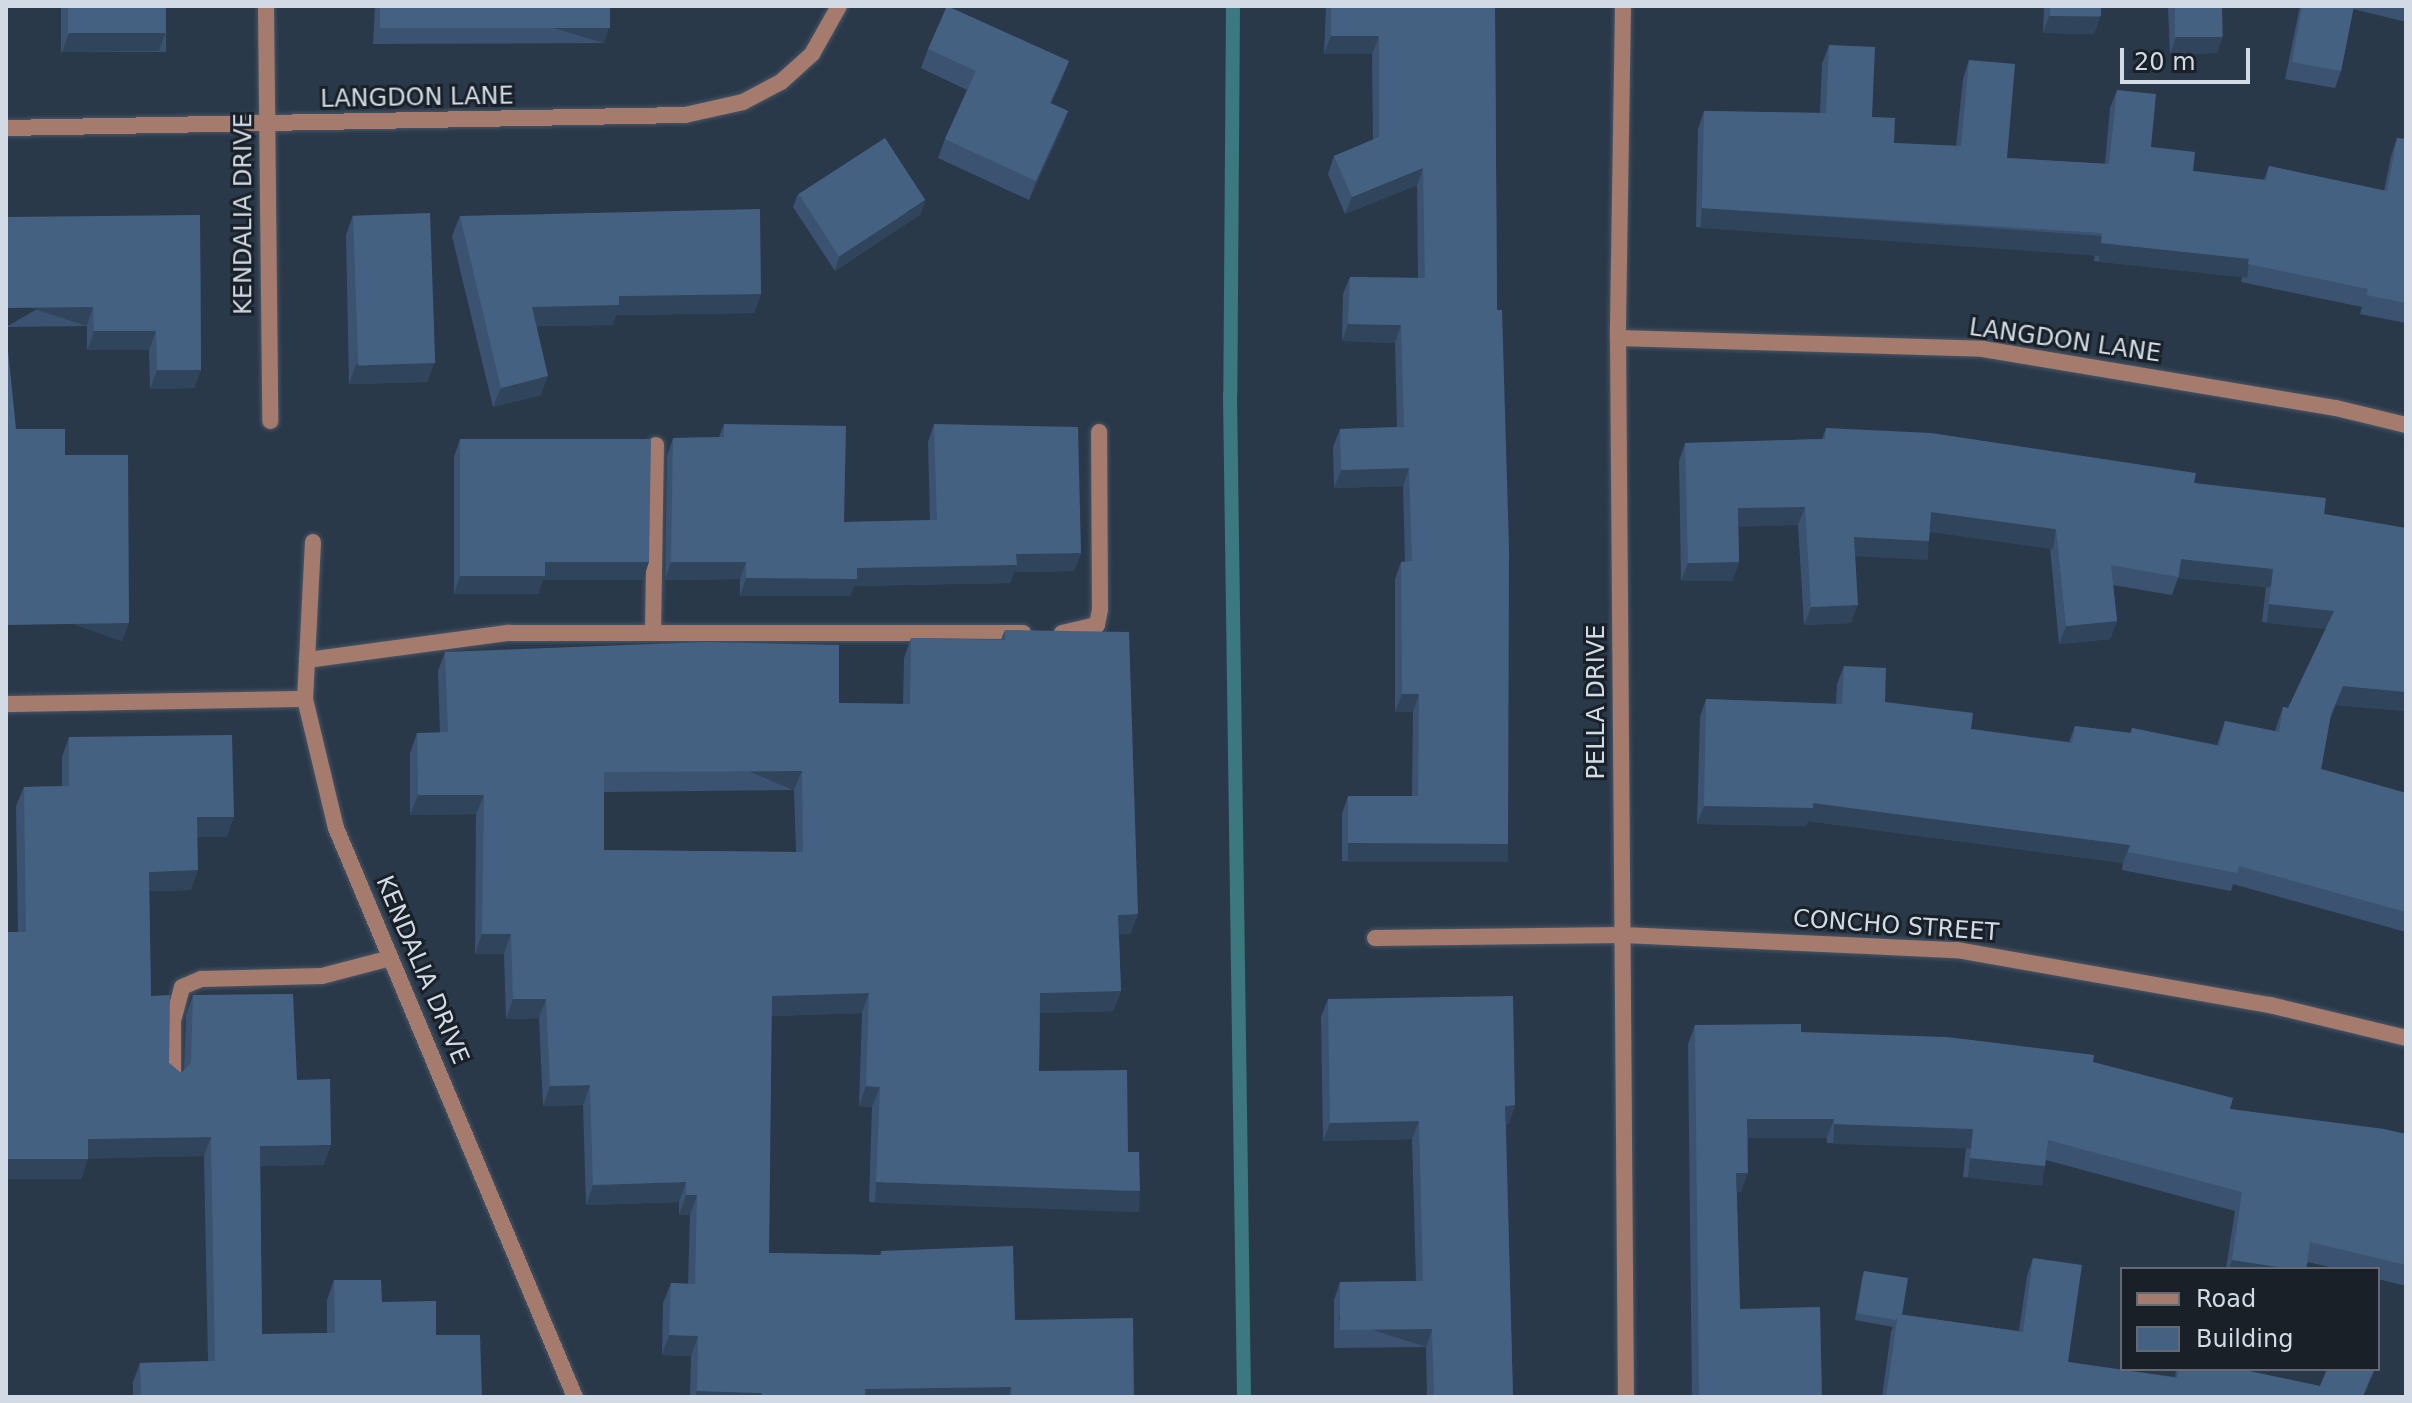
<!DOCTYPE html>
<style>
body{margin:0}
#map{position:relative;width:2412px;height:1403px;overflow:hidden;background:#2a394a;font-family:"DejaVu Sans",sans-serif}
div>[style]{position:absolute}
.stream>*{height:14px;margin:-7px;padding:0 7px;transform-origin:7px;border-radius:7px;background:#3c787f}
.roads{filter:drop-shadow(0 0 2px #485666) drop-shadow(0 0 2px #485666)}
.lane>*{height:16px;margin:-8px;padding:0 8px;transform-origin:8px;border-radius:8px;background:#a47b6d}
.street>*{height:16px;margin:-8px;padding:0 8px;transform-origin:8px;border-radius:8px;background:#a47b6d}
.wall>*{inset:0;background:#3b5370;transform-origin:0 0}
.shaded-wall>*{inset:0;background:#30445b;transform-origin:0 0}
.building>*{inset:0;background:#456182;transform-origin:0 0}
span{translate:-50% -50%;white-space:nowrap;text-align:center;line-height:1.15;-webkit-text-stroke:6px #192027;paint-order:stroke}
.street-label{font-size:24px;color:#d1dae5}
.frame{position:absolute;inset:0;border:8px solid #d1dae5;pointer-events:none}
.legend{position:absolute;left:2120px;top:1267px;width:260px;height:104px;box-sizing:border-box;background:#192027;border:2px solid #636a73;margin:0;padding:10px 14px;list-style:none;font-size:24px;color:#d1dae5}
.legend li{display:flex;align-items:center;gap:16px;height:40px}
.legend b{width:40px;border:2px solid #636a73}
.scale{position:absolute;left:2120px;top:48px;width:130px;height:36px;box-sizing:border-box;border:4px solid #d1dae5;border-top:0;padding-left:10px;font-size:24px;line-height:28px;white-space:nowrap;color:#d1dae5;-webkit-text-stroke:6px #192027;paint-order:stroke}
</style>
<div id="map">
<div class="stream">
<div style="left:1233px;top:6px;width:389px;rotate:90.4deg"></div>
<div style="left:1230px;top:395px;width:1002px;rotate:89.2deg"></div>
</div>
<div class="roads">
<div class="lane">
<div style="left:653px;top:633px;width:188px;rotate:-89.1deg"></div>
<div style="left:1062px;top:633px;width:36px;rotate:-13deg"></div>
<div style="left:1097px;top:625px;width:15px;rotate:-79deg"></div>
<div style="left:1100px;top:610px;width:178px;rotate:-90.3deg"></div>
<div style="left:307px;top:660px;width:203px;rotate:-7.7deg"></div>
<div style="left:508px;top:633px;width:515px"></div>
<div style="left:173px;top:1082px;width:61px;rotate:-90deg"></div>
<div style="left:173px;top:1021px;width:35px;rotate:-75deg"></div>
<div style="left:182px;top:987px;width:21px;rotate:-23deg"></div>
<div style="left:201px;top:979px;width:121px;rotate:-1.4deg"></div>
<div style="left:322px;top:976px;width:71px;rotate:-14.6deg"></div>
</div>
<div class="street">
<div style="left:266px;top:6px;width:415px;rotate:89.4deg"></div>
<div style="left:1623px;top:6px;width:332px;rotate:90.9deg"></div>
<div style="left:1618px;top:338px;width:1059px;rotate:89.57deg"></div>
<div style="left:6px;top:128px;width:679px;rotate:-1.1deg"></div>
<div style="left:685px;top:115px;width:59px;rotate:-12.6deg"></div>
<div style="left:743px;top:102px;width:43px;rotate:-27.8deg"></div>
<div style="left:781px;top:82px;width:42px;rotate:-42.1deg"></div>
<div style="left:812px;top:54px;width:55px;rotate:-60.6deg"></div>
<div style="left:1618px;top:338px;width:365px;rotate:1.7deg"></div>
<div style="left:1983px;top:349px;width:358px;rotate:9.5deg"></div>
<div style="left:2336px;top:408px;width:72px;rotate:13.7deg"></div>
<div style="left:313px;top:542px;width:157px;rotate:92.9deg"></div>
<div style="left:305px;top:699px;width:133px;rotate:76.5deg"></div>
<div style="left:336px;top:828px;width:617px;rotate:67.22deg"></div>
<div style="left:6px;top:704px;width:299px;rotate:-1deg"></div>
<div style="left:1375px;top:938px;width:248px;rotate:-0.7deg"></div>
<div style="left:1623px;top:935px;width:334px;rotate:2.6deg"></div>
<div style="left:1957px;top:950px;width:318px;rotate:10deg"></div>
<div style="left:2270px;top:1005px;width:140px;rotate:13.6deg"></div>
</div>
</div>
<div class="wall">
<div style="left:61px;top:6px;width:105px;height:46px"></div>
<div style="clip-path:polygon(375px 6px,610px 6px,609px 27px,604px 43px,373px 44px)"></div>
<div style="clip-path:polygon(1326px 6px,1495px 6px,1497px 310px,1508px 844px,1501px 862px,1342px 861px,1342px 814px,1348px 796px,1412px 796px,1413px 712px,1395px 712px,1395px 579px,1401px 562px,1405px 562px,1403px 486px,1334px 488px,1333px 447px,1340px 429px,1397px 427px,1395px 343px,1342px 341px,1343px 294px,1350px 277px,1418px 278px,1417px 185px,1345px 214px,1328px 174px,1334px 156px,1373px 140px,1372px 54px,1324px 54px)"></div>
<div style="clip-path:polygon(2044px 6px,2101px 6px,2100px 17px,2094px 34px,2043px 33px)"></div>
<div style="clip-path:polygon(2168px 6px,2222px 6px,2223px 36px,2217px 53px,2170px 54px)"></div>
<div style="clip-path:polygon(2300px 6px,2406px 6px,2406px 22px,2353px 9px,2341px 71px,2335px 88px,2285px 79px)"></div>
<div style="clip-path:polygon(1829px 45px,1872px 117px,1894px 143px,1956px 146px,1963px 79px,1969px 60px,2007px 158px,2105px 164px,2110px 108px,2117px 90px,2151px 147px,2193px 171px,2264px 180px,2269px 166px,2384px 191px,2391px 156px,2397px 138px,2406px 139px,2406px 323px,2360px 314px,2362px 307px,2241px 282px,2242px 277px,2094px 261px,2095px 252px,1696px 227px,1698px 129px,1704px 111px,1820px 113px,1822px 64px)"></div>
<div style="clip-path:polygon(928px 49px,1069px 61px,1051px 103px,1068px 111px,1061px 130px,1029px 200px,938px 158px,945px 139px,967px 90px,921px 68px)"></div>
<div style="clip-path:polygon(798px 194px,921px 214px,835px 271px,793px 207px)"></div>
<div style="clip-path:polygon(200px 215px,201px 370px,194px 388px,150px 389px,149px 350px,87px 350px,87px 326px,6px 327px)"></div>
<div style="clip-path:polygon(353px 215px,434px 363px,427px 382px,349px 384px,346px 235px)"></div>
<div style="clip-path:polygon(460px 216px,761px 294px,754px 313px,616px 315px,612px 325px,537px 326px,541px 395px,493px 407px,452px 236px)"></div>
<div style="clip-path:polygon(724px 424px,844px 522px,930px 520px,928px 442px,934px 424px,1081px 553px,1074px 571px,1014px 572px,1010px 583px,854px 586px,850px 596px,740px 596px,740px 579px,665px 580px,667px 456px,673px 438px,719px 437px)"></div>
<div style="clip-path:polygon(1826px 428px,2194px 483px,2324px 514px,2406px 528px,2406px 711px,2336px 705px,2330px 720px,2321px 769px,2406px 793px,2406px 932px,2233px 884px,2231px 891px,2122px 870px,2123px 863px,1808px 821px,1806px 826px,1697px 824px,1700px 717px,1706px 699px,1836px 704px,1837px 684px,1844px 666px,1885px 702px,1971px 729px,2069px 742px,2075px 726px,2130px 733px,2132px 728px,2217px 745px,2225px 721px,2275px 731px,2283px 707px,2288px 708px,2326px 629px,2262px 622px,2266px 587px,2178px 578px,2172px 595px,2113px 585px,2117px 621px,2110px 639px,2059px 644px,2050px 547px,1930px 531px,1923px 559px,1855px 555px,1851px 623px,1804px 625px,1798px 525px,1738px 526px,1739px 562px,1732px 581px,1681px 581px,1679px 461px,1685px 443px,1822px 439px)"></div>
<div style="clip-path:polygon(460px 439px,643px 580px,543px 580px,538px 594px,454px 594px,454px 457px)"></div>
<div style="clip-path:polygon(evenodd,1005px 630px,1138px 914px,1130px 934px,1119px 934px,1121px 991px,1113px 1011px,1040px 1013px,1039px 1071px,1128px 1152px,1132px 1211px,869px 1202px,872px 1107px,859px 1106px,862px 1013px,771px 1016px,769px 1253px,880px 1255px,881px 1251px,1015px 1320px,1134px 1397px,690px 1397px,691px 1356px,662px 1355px,663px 1303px,671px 1283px,688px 1284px,690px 1215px,679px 1215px,679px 1202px,586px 1205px,583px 1105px,543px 1106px,539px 1018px,506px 1019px,504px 954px,475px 954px,476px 814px,410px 815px,410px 753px,417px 733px,440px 733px,438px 671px,445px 652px,839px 703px,903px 704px,904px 658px,911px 638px,1001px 639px,1005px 630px,794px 790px,796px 852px,604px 850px,604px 792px,794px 790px)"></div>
<div style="clip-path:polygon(69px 737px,227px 837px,197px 837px,191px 890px,149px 891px,151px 996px,169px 1063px,181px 1073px,184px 1070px,186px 1015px,193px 995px,297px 1080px,324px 1165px,260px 1166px,262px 1334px,327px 1333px,327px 1300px,334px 1280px,382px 1302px,436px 1335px,482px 1397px,133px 1397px,133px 1382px,140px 1363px,208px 1361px,204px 1156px,88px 1158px,81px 1179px,6px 1179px,6px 939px,8px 932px,18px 932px,16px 806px,24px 787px,62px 786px,62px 757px)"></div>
<div style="clip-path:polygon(1328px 999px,1515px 1105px,1509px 1123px,1506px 1124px,1513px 1397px,1427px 1397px,1426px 1347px,1334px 1348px,1334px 1300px,1340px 1282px,1416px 1281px,1412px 1139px,1323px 1141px,1321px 1017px)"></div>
<div style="clip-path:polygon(1695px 1025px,1801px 1032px,2093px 1062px,2230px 1109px,2406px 1134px,2406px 1286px,2378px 1279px,2378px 1269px,2338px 1269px,2308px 1262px,2306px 1269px,2226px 1269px,2235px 1211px,2046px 1160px,2045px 1166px,2038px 1185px,1963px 1177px,1966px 1148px,1827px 1143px,1827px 1138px,1748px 1138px,1741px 1192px,1737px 1192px,1740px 1309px,1822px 1397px,1692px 1397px,1688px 1044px)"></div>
<div style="clip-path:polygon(2033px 1258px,2068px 1362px,2175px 1377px,2176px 1369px,2239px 1369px,2320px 1386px,2375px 1369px,2363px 1397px,1882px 1397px,1891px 1332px,1893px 1327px,1855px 1320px,1862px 1278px,1864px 1271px,1902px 1315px,2019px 1331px,2027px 1276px)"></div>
</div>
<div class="shaded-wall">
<div style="clip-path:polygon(655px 6px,710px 6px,710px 7px)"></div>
<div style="clip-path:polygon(2049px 16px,2100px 17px,2094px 34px,2043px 33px)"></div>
<div style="left:609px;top:27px;width:17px;height:230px;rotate:107deg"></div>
<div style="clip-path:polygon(166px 31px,159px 51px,62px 52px,69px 33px)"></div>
<div style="clip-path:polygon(1331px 36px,1379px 36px,1372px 54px,1324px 54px)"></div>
<div style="clip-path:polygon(2223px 36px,2217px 53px,2170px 54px,2176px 37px)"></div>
<div style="clip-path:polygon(1069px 61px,1062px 80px,1043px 122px,1050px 103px)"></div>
<div style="clip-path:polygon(1068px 111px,1061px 130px,1029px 200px,1036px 181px)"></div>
<div style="clip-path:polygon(1423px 168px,1417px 185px,1345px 214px,1352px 197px)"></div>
<div style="clip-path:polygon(926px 200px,921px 214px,835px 271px,839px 257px)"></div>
<div style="left:1702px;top:208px;width:401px;height:20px;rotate:4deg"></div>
<div style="left:2101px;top:243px;width:149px;height:19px;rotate:6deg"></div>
<div style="clip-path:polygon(761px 294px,754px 313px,616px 315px,612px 325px,525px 326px,532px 307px,619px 296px)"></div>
<div style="left:93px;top:307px;width:20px;height:87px;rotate:108deg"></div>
<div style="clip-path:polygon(1348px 324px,1401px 325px,1395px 343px,1342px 341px)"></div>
<div style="clip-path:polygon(94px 331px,156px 331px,149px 350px,87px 350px)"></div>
<div style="clip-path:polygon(434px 363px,427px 382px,349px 384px,356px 364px)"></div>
<div style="clip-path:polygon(157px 370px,201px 370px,194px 388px,150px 389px)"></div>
<div style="clip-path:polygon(548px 376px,541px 395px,493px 407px,501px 388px)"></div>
<div style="clip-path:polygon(1409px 468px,1403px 486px,1334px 488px,1341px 470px)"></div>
<div style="clip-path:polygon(1805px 507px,1798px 525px,1731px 527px,1738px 508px)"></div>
<div style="left:1931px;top:512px;width:126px;height:20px;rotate:8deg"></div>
<div style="left:1854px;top:537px;width:75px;height:19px;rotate:3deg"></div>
<div style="clip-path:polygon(1081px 553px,1074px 571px,1014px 572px,1010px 583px,854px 586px,850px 596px,740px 596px,746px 578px,1016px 554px)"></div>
<div style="left:2181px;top:559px;width:93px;height:19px;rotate:6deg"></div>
<div style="clip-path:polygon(545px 562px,649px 562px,643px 580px,543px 580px,538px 594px,454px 594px,460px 576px)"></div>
<div style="clip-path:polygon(671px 562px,746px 562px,740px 579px,665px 580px)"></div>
<div style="clip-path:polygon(1739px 562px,1732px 581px,1681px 581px,1688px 563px)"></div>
<div style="left:2269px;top:604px;width:65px;height:19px;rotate:6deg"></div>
<div style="clip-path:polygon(1858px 605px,1851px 623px,1804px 625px,1811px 607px)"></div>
<div style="clip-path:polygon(2117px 621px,2110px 639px,2059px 644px,2066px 626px)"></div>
<div style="left:129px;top:623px;width:20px;height:123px;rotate:110deg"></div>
<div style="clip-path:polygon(2343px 686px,2406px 692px,2406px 711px,2336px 705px,2324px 732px)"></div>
<div style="clip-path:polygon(1402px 694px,1419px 694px,1413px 712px,1395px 712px)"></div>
<div style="left:802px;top:771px;width:21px;height:198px;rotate:113deg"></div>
<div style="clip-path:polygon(418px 795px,484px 795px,476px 814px,410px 815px)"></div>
<div style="clip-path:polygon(1813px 803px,2130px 845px,2123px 863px,1808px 821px,1806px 826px,1697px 824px,1704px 806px)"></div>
<div style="clip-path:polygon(197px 817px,234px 817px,227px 837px,190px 837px)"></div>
<div style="left:1348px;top:843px;width:160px;height:19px"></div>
<div style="clip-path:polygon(198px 870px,191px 890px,142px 891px,149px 872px)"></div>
<div style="clip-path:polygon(1138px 914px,1130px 934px,1111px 935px,1118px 915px)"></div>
<div style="clip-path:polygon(482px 934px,511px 934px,504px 954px,475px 954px)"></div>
<div style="clip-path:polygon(1121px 991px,1113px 1011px,1033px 1013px,1040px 993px)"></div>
<div style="clip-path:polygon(869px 993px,862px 1013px,764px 1016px,772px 996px)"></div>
<div style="clip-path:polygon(513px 999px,546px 999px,539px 1018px,506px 1019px)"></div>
<div style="clip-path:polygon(590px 1085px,583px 1105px,543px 1106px,550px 1086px)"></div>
<div style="clip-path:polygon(866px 1086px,880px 1087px,872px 1107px,859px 1106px)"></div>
<div style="clip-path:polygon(1515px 1105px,1509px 1123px,1498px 1124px,1505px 1106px)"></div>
<div style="clip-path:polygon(1747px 1119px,1834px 1119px,1827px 1138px,1740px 1138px)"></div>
<div style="clip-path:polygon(1419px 1121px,1412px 1139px,1323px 1141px,1330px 1123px)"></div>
<div style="left:1834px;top:1124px;width:139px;height:20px;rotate:2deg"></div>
<div style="clip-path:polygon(211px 1137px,204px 1156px,81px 1159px,88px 1139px)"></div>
<div style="clip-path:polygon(331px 1145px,324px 1165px,253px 1166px,260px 1146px)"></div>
<div style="left:1970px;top:1158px;width:75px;height:20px;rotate:6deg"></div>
<div style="clip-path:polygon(8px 1159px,88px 1159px,81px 1179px,6px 1179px,6px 1166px)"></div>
<div style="clip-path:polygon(1736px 1173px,1748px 1173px,1741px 1192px,1729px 1192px)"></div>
<div style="clip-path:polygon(686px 1182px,679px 1202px,586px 1205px,593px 1185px)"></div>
<div style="left:876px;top:1182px;width:264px;height:21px;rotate:2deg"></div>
<div style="clip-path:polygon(686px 1195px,697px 1195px,690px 1215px,679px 1215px)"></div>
<div style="clip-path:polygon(2232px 1260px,2292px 1269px,2229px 1269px)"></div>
<div style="left:1432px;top:1329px;width:19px;height:92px;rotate:108deg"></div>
<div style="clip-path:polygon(669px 1335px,698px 1336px,691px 1356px,662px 1355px)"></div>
<div style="clip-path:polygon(1011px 1387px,1008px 1397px,862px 1397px,865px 1389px)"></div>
<div style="clip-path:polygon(697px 1391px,762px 1393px,760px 1397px,695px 1397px)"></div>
</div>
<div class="building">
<div style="left:68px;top:6px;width:98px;height:27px"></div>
<div style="left:380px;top:6px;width:230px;height:22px"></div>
<div style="clip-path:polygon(947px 6px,1069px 61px,1050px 103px,1068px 111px,1036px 181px,945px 139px,976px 71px,928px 49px)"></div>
<div style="clip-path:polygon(1331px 6px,1495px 6px,1497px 310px,1502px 310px,1509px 549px,1508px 844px,1348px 843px,1348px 796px,1418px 796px,1419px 694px,1402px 694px,1401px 562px,1412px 561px,1409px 468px,1341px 470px,1340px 429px,1404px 427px,1401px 325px,1348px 324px,1350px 277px,1425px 278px,1423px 168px,1352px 197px,1334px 156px,1379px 137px,1379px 36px,1331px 36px)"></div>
<div style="left:2050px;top:6px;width:51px;height:10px"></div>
<div style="left:2175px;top:6px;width:47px;height:31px"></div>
<div style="clip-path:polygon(2302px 6px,2354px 6px,2341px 71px,2292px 62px)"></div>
<div style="clip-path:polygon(1829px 45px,1875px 47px,1872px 117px,1895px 118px,1894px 143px,1961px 146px,1969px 60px,2015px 64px,2007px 158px,2109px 164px,2117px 90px,2156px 94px,2151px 147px,2195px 152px,2193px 171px,2266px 180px,2269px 166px,2387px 191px,2397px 138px,2406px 139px,2406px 303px,2367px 295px,2368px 289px,2248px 264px,2249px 259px,2101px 243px,2102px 233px,1702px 208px,1704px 111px,1826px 113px)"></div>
<div style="left:885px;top:138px;width:74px;height:103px;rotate:57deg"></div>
<div style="clip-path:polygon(760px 209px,761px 294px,619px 296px,619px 305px,532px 307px,548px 376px,501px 388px,460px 216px)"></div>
<div style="left:430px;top:213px;width:150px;height:77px;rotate:88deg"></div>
<div style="clip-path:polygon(200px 215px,201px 370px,157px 370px,156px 331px,94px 331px,93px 307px,6px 308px,6px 217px)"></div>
<div style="clip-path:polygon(6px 331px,16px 429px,65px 429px,65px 455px,128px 455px,129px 623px,6px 625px)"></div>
<div style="clip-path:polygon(724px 424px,846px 426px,844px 522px,937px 520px,934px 424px,1078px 427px,1081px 553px,1016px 554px,1017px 565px,857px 568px,857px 579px,746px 578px,746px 562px,671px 562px,673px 438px,724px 437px)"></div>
<div style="clip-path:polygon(1826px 428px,1931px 433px,2196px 473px,2194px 483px,2326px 498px,2324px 514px,2406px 528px,2406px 692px,2343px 686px,2331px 714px,2321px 769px,2406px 793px,2406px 912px,2239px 866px,2237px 873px,2128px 852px,2130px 845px,1813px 803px,1813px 808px,1704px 806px,1706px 699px,1842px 704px,1844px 666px,1886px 668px,1885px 702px,1973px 713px,1971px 729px,2072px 743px,2075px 726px,2131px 733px,2132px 728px,2219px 746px,2225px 721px,2279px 732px,2283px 707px,2288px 708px,2334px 611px,2269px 604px,2273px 569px,2181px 559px,2178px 577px,2111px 565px,2117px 621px,2066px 626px,2056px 529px,1931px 512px,1929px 541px,1854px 537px,1858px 605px,1811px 607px,1805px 507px,1738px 508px,1739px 562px,1688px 563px,1685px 443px,1825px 439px)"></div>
<div style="clip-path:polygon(460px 439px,651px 439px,649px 562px,545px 562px,545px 576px,460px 576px)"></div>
<div style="clip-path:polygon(evenodd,1005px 630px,1129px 632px,1138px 914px,1118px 915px,1121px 991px,1040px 993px,1039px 1071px,1127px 1070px,1128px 1152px,1139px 1152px,1140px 1191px,876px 1182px,880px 1087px,866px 1086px,869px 993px,772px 996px,769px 1253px,882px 1255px,881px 1251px,1013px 1246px,1015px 1320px,1133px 1318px,1134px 1397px,1012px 1397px,1011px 1387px,865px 1389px,865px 1397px,762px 1397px,762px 1393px,697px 1391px,698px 1336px,669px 1335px,671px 1283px,695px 1284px,697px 1195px,686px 1195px,686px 1182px,593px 1185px,590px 1085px,550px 1086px,546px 999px,513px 999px,511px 934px,482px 934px,484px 795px,418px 795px,417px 733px,448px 732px,445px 652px,707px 642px,839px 645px,839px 703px,910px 704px,911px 638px,1005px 640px,1005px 630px,802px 771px,803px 852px,604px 850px,604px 772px,802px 771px)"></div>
<div style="clip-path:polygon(232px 735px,234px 817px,197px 817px,198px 870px,149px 872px,151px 996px,170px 995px,169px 1063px,181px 1073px,191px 1063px,193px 995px,293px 994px,297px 1080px,330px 1079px,331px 1145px,260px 1146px,262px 1334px,335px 1333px,334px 1280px,381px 1280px,382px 1302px,436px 1301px,436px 1335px,480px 1335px,482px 1397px,141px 1397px,140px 1363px,215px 1361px,211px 1137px,88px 1139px,88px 1159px,8px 1159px,8px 932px,26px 932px,24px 787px,69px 786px,69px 737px)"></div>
<div style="clip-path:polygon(1513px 996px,1515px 1105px,1505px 1106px,1513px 1397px,1434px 1397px,1432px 1329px,1340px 1330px,1340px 1282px,1423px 1281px,1419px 1121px,1330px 1123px,1328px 999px)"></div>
<div style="clip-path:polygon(1801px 1024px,1801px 1032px,1947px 1037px,2094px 1055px,2093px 1062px,2233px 1098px,2230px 1109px,2384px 1129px,2406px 1134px,2406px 1265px,2310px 1242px,2306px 1269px,2292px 1269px,2232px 1260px,2242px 1192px,2048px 1140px,2045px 1166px,1970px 1158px,1973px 1129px,1834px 1124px,1834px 1119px,1747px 1119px,1748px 1173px,1736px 1173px,1740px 1309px,1820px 1307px,1822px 1397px,1699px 1397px,1695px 1025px)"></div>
<div style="clip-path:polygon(2033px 1258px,2082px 1265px,2068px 1362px,2177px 1378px,2179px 1369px,2239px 1369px,2320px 1386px,2327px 1369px,2374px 1369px,2362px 1397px,1886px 1397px,1898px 1314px,2023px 1332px)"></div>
<div style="clip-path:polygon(1864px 1271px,1908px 1278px,1902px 1315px,1898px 1314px,1896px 1320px,1857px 1313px)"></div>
</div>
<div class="street-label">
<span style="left:417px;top:98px;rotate:-1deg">LANGDON LANE</span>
<span style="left:244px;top:214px;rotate:-90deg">KENDALIA DRIVE</span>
<span style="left:2065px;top:341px;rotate:8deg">LANGDON LANE</span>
<span style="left:1597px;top:702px;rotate:-90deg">PELLA DRIVE</span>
<span style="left:1896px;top:926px;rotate:4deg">CONCHO STREET</span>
<span style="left:422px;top:970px;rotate:67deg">KENDALIA DRIVE</span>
</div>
<div class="frame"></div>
<ul class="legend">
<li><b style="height:10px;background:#a47b6d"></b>Road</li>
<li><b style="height:22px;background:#456182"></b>Building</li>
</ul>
<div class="scale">20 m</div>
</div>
